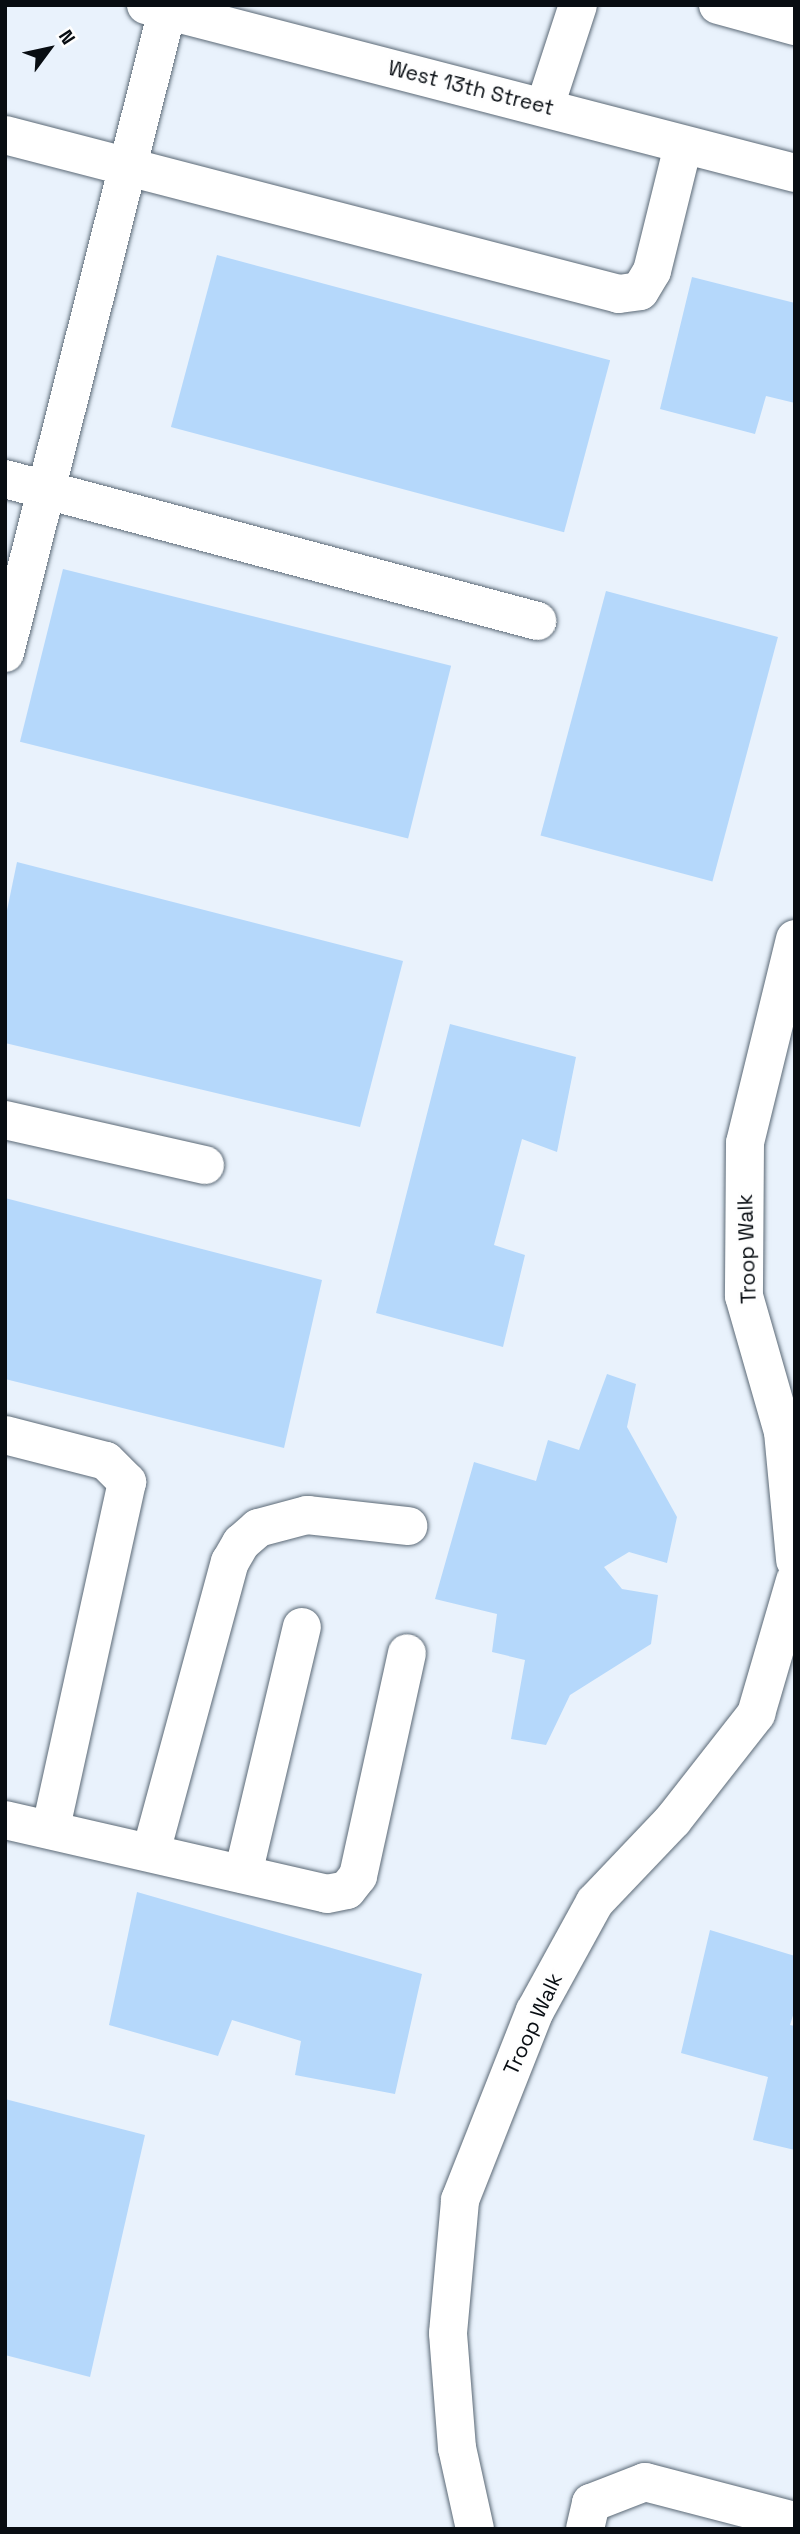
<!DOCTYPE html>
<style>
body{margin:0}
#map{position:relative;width:800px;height:2534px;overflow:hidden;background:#e9f2fc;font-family:"Space Grotesk",sans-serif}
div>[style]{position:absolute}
.building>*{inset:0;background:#b5d8fb;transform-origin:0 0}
.roads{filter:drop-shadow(0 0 2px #5b6976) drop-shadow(0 0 2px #5b6976)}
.minor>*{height:38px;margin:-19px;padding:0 19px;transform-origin:19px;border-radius:19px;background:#fff}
span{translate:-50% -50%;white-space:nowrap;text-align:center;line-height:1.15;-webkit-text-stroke:5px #fefefe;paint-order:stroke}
.street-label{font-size:21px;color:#080d12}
.frame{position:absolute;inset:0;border:7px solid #080d12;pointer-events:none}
.north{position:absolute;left:14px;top:14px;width:70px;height:70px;-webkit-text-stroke:5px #fefefe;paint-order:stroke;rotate:57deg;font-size:19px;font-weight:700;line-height:28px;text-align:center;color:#080d12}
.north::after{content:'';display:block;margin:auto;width:24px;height:32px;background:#080d12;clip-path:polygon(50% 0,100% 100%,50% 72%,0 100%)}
</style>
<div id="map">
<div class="building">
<div style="left:217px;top:255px;width:407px;height:178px;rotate:15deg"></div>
<div style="clip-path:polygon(692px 277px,795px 303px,795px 403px,766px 396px,755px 434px,660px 409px)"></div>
<div style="left:63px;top:569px;width:400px;height:178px;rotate:14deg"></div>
<div style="left:606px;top:591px;width:178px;height:253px;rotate:15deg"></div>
<div style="clip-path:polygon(17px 862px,403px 961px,360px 1127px,5px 1043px,5px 920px)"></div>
<div style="clip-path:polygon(450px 1024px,576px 1057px,557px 1152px,522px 1139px,494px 1245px,525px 1255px,503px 1347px,376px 1313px)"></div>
<div style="clip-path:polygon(5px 1198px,322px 1280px,284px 1448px,5px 1379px)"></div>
<div style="clip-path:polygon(607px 1374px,636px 1384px,627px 1427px,677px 1517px,667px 1563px,629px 1552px,604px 1567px,622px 1589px,658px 1595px,651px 1644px,570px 1695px,546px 1745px,511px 1739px,525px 1660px,492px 1652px,497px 1614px,435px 1599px,474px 1462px,536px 1481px,548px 1440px,579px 1450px)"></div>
<div style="clip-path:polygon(137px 1892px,422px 1974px,395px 2094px,295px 2075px,301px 2041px,232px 2020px,218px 2056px,109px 2025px)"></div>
<div style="clip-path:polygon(710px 1930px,795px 1956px,795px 2009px,790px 2025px,795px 2026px,795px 2150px,753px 2140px,768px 2077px,681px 2053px)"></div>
<div style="clip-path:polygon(5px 2099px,145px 2135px,90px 2377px,5px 2355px)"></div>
</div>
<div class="roads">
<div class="minor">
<div style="left:146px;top:5px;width:670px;rotate:14.51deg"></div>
<div style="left:718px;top:5px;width:80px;rotate:15.3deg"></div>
<div style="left:545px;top:106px;width:106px;rotate:-71.9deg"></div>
<div style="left:5px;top:135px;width:634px;rotate:14.52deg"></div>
<div style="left:619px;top:294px;width:21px;rotate:-8deg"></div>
<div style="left:640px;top:291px;width:23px;rotate:-59deg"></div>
<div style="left:652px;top:271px;width:129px;rotate:-76.1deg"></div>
<div style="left:5px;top:479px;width:551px;rotate:14.94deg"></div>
<div style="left:5px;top:653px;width:662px;rotate:-75.84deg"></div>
<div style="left:795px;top:939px;width:210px;rotate:103.8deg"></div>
<div style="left:745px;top:1143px;width:153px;rotate:90.4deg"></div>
<div style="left:744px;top:1296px;width:141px;rotate:74deg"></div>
<div style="left:783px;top:1432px;width:129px;rotate:84.6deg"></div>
<div style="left:5px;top:1120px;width:205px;rotate:12.7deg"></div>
<div style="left:5px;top:1435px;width:104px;rotate:14.4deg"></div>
<div style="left:106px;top:1461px;width:30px;rotate:45deg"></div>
<div style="left:127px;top:1482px;width:355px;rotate:102.4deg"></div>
<div style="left:5px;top:1820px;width:330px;rotate:12.9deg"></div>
<div style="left:327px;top:1894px;width:20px;rotate:-11deg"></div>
<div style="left:347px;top:1890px;width:18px;rotate:-52deg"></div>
<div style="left:358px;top:1876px;width:228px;rotate:-77.6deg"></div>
<div style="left:151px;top:1852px;width:301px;rotate:-74.8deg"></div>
<div style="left:230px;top:1562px;width:22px;rotate:-60deg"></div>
<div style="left:241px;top:1543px;width:23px;rotate:-41deg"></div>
<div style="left:258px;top:1528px;width:51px;rotate:-14.9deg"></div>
<div style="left:307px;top:1515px;width:102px;rotate:6.2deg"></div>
<div style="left:243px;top:1874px;width:254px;rotate:-76.6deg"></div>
<div style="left:475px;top:2529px;width:83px;rotate:-102.5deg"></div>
<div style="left:457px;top:2448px;width:115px;rotate:-94.5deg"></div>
<div style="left:448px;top:2333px;width:134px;rotate:-84.8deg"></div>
<div style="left:460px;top:2200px;width:203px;rotate:-68.4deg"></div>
<div style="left:535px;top:2011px;width:124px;rotate:-61.2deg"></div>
<div style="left:595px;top:1902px;width:113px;rotate:-46.4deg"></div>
<div style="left:673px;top:1820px;width:135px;rotate:-51.9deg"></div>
<div style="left:756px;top:1714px;width:139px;rotate:-73.7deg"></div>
<div style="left:585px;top:2529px;width:27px;rotate:-77deg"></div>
<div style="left:591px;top:2503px;width:58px;rotate:-21.3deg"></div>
<div style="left:645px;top:2482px;width:155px;rotate:14.6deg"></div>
</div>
</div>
<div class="street-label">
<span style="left:471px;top:88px;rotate:14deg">West 13th Street</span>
<span style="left:747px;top:1249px;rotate:-92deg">Troop Walk</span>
<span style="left:533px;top:2024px;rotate:-65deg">Troop Walk</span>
</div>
<div class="frame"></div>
<div class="north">N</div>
</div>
